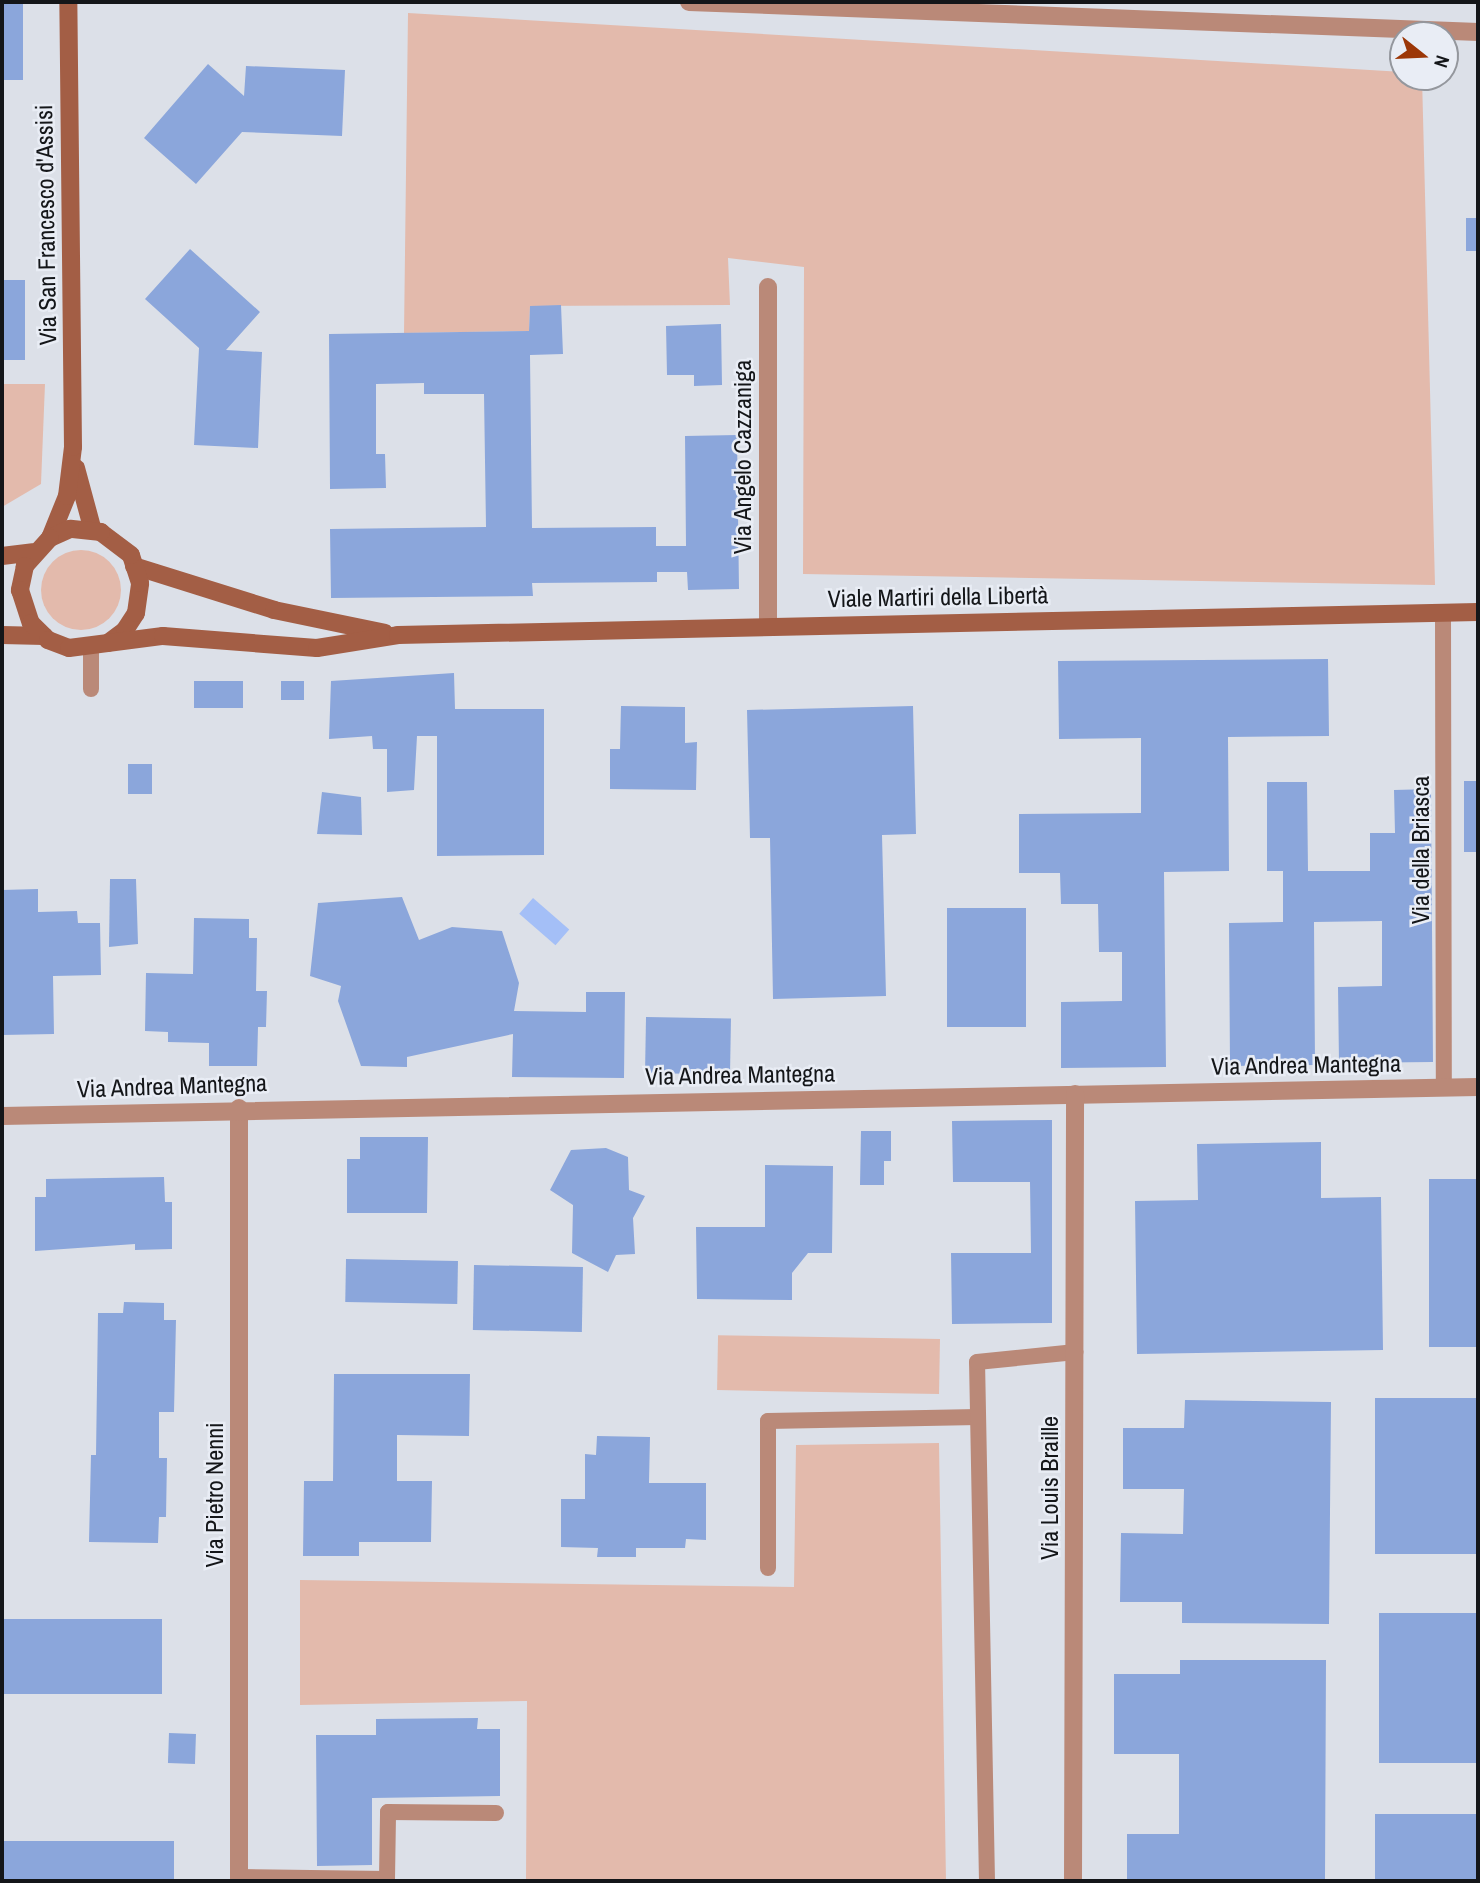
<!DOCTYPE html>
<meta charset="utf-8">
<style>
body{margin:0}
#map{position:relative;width:1480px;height:1883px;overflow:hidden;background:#dce0e8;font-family:"Archivo Narrow",sans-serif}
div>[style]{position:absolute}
.green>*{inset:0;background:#e3baac;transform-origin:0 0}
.round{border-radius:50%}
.water>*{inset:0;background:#a4bff7;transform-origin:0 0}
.building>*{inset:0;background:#8ba6db;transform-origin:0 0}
.lane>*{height:16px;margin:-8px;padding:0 8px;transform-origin:8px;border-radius:8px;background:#ba8978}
.street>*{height:18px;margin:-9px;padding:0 9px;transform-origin:9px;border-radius:9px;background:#ba8978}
.secondary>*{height:18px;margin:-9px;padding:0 9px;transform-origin:9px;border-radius:9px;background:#a35e45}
span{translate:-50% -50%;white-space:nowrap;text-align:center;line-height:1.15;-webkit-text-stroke:5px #e9edf5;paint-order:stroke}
.street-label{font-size:24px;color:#141619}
.frame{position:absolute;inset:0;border:4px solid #141619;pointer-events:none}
.north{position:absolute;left:1389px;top:21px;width:70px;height:70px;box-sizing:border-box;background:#e9edf5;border:2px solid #94979d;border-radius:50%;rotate:108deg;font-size:19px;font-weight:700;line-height:28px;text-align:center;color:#141619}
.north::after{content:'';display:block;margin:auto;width:24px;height:32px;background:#9c3707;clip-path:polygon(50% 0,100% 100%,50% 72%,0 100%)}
</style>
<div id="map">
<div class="green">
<div style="clip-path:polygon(408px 13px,1403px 72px,1403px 77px,1422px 77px,1435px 585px,803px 574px,804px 267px,728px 258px,730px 305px,530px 306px,529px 331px,404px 333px)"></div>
<div style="clip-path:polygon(2px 384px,45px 384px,41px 484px,2px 507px)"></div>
<div class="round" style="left:41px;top:550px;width:80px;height:80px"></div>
<div style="left:940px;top:1339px;width:55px;height:222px;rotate:91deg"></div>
<div style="clip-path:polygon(939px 1443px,946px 1881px,526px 1881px,527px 1701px,300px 1705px,300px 1580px,794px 1587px,796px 1445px)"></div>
</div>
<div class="water">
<div style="left:533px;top:898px;width:48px;height:21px;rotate:41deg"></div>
</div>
<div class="building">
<div style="left:2px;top:2px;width:21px;height:78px"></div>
<div style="clip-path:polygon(208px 64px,244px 96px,246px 66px,345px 70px,342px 136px,242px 132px,196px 184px,144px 138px)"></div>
<div style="left:1466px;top:218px;width:12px;height:33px"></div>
<div style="clip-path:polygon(190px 249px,260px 312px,226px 350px,262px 352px,258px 448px,194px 445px,199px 348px,145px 299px)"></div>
<div style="left:2px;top:280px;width:23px;height:80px"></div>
<div style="clip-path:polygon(561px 305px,563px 354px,530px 355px,532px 528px,656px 527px,656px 546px,686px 546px,685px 436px,737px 435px,739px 589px,688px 590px,687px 572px,657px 572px,657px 582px,532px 583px,533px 596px,331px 598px,330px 529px,486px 527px,484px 394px,424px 394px,424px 383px,376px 384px,376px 454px,385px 454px,386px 488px,330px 489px,329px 334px,529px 331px,530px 306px)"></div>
<div style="clip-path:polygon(721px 324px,722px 385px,694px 386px,694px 375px,667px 375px,666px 326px)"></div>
<div style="clip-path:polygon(1328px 659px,1329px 736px,1228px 737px,1229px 871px,1164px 872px,1166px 1067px,1061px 1068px,1061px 1002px,1122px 1001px,1122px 952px,1099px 952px,1098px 904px,1061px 904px,1060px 873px,1019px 873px,1019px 814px,1141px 813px,1141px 738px,1059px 739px,1058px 661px)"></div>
<div style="clip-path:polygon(454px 673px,455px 709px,544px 709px,544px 855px,437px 856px,437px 736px,417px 736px,414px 790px,387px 792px,387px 749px,373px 749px,372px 736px,329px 739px,331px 681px)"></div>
<div style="left:194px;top:681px;width:49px;height:27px"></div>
<div style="left:281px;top:681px;width:23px;height:19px"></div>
<div style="clip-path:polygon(621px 706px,685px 707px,685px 743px,697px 742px,696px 790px,610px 789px,610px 749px,620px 749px)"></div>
<div style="clip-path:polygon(913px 706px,916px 834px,882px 835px,886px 996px,773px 999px,770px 838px,750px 838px,747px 710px)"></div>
<div style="left:128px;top:764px;width:24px;height:30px"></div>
<div style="left:1464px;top:781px;width:14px;height:71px"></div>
<div style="clip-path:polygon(1267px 782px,1307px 782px,1308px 871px,1370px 871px,1370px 833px,1395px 833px,1394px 790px,1431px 789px,1433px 1062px,1339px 1063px,1338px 987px,1382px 986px,1382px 921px,1314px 922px,1315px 1065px,1230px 1066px,1229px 923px,1283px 922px,1283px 871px,1267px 871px)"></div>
<div style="clip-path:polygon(322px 792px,361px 797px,362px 835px,317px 834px)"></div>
<div style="clip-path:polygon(110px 879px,136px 879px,138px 944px,109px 947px)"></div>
<div style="clip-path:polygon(38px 889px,38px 912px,77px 911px,78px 923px,100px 923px,101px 975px,53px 976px,54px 1034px,2px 1035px,2px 890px)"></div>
<div style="clip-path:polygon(402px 897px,419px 940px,452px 927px,502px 931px,519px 983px,514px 1011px,586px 1012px,586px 992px,625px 992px,624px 1078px,512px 1077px,513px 1034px,407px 1057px,407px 1067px,361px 1066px,338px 1001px,341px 986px,310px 976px,318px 903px)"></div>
<div style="left:947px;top:908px;width:79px;height:119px"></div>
<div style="clip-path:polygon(194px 918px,249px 919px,249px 938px,257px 938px,256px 991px,267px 991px,266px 1027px,258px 1027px,257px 1066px,209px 1066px,209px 1043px,168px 1042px,168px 1032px,145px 1031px,146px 973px,193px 974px)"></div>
<div style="left:646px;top:1017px;width:85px;height:56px;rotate:1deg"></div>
<div style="clip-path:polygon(1052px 1120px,1052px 1323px,952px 1324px,951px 1253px,1031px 1253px,1030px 1182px,953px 1182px,952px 1121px)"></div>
<div style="clip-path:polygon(861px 1131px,891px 1131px,891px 1161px,884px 1161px,884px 1185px,860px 1185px)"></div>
<div style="clip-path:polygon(360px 1137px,428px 1137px,427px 1213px,347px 1213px,347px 1159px,360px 1159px)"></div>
<div style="clip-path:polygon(1321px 1142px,1321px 1198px,1381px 1197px,1383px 1350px,1137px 1354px,1135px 1201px,1198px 1200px,1197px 1144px)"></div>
<div style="clip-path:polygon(606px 1148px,628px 1157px,629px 1190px,645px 1196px,633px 1218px,635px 1254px,616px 1255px,608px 1272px,572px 1253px,573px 1205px,550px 1190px,571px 1150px)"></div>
<div style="clip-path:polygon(765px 1165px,833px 1166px,832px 1253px,808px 1253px,792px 1273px,792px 1300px,697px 1299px,696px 1227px,765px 1227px)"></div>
<div style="clip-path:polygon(164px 1177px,165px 1202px,172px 1202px,172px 1249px,135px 1250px,135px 1244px,35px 1251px,35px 1197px,46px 1197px,46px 1179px)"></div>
<div style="left:1429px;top:1179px;width:49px;height:168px"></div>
<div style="left:346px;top:1259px;width:112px;height:43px;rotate:1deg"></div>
<div style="left:474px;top:1265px;width:109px;height:65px;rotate:1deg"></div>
<div style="clip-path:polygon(124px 1302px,164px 1303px,164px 1320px,176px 1320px,174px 1412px,159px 1412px,159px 1458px,167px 1458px,166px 1517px,159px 1517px,158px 1543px,89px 1542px,91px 1455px,96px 1455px,98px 1313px,123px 1313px)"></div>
<div style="clip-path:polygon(334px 1374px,470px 1374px,469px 1436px,397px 1435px,397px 1481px,432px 1481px,431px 1542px,359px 1542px,359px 1556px,303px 1556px,304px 1481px,333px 1481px)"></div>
<div style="left:1478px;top:1398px;width:156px;height:103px;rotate:90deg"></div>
<div style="clip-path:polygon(1185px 1400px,1331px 1402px,1329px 1624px,1182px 1623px,1182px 1602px,1120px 1602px,1121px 1533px,1183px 1534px,1184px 1489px,1123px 1489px,1123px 1428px,1184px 1428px)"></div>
<div style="clip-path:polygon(597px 1436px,650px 1437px,649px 1483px,706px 1483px,706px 1540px,686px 1539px,685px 1548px,636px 1548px,636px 1557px,597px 1557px,598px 1548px,561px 1547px,561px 1499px,585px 1499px,585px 1454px,596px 1455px)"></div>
<div style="left:1379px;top:1613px;width:99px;height:150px"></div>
<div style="left:162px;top:1619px;width:75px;height:160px;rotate:90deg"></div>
<div style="clip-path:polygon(1180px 1660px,1326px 1660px,1325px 1881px,1127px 1881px,1127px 1834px,1179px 1834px,1179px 1754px,1114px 1754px,1114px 1674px,1180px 1674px)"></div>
<div style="clip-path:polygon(478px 1718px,477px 1729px,500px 1729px,500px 1796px,372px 1798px,372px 1865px,317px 1866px,316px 1735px,376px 1735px,376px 1719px)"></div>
<div style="left:169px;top:1733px;width:27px;height:30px;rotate:2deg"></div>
<div style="left:1375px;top:1814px;width:103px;height:67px"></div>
<div style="left:2px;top:1841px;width:172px;height:40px"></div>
</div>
<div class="lane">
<div style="left:1443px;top:613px;width:475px;rotate:89.9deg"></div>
<div style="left:91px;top:689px;width:41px;rotate:-90deg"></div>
<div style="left:768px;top:1568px;width:147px;rotate:-90deg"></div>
<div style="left:768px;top:1421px;width:210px;rotate:-1.1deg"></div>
<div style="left:239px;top:1877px;width:148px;rotate:0.8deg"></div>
<div style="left:387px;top:1879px;width:67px;rotate:-89.1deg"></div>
<div style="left:388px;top:1812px;width:108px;rotate:0.5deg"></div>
<div style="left:987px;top:1881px;width:519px;rotate:-91.1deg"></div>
<div style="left:977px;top:1362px;width:99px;rotate:-5.8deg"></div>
</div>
<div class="street">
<div style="left:689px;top:2px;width:790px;rotate:2.18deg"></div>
<div style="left:768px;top:287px;width:339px;rotate:90deg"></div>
<div style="left:239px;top:1108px;width:773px;rotate:90deg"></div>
<div style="left:2px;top:1116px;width:1476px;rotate:-1.13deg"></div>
<div style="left:1073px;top:1881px;width:787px;rotate:-89.85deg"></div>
</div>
<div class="secondary">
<div style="left:76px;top:468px;width:65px;rotate:74.9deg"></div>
<div style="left:50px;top:538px;width:45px;rotate:-68deg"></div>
<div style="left:67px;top:496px;width:49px;rotate:-83deg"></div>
<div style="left:73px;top:447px;width:445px;rotate:-90.6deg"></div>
<div style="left:2px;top:556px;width:31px;rotate:-7deg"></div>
<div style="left:134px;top:566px;width:147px;rotate:17.4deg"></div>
<div style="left:274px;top:610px;width:113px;rotate:11.7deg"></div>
<div style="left:2px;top:635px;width:42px;rotate:1.4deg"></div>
<div style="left:108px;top:643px;width:21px;rotate:-37deg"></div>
<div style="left:125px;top:630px;width:20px;rotate:-57deg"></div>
<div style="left:136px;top:613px;width:30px;rotate:-82deg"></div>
<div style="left:140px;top:583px;width:29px;rotate:-108deg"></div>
<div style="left:131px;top:555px;width:38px;rotate:-143deg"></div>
<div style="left:101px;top:532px;width:31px;rotate:-174deg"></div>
<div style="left:70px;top:529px;width:22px;rotate:156deg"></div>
<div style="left:50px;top:538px;width:38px;rotate:132deg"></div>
<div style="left:25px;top:566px;width:25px;rotate:102deg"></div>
<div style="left:20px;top:590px;width:35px;rotate:72deg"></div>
<div style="left:31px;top:623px;width:24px;rotate:45deg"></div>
<div style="left:48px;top:640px;width:22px;rotate:21deg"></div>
<div style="left:69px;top:648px;width:95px;rotate:-7.3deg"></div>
<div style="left:163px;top:636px;width:154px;rotate:4.5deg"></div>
<div style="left:317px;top:648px;width:82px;rotate:-9.1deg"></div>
<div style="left:398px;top:635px;width:1080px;rotate:-1.22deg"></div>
</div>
<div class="street-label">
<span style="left:46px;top:225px;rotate:-91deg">Via San Francesco d'Assisi</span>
<span style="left:743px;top:457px;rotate:-90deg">Via Angelo Cazzaniga</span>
<span style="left:938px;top:597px;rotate:-1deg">Viale Martiri della Libertà</span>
<span style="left:1421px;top:850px;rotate:-90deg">Via della Briasca</span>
<span style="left:1306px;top:1065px;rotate:-1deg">Via Andrea Mantegna</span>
<span style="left:740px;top:1075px;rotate:-1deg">Via Andrea Mantegna</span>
<span style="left:172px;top:1086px;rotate:-2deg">Via Andrea Mantegna</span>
<span style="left:1050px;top:1488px;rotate:-90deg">Via Louis Braille</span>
<span style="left:215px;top:1495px;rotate:-90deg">Via Pietro Nenni</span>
</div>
<div class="frame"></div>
<div class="north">N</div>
</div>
